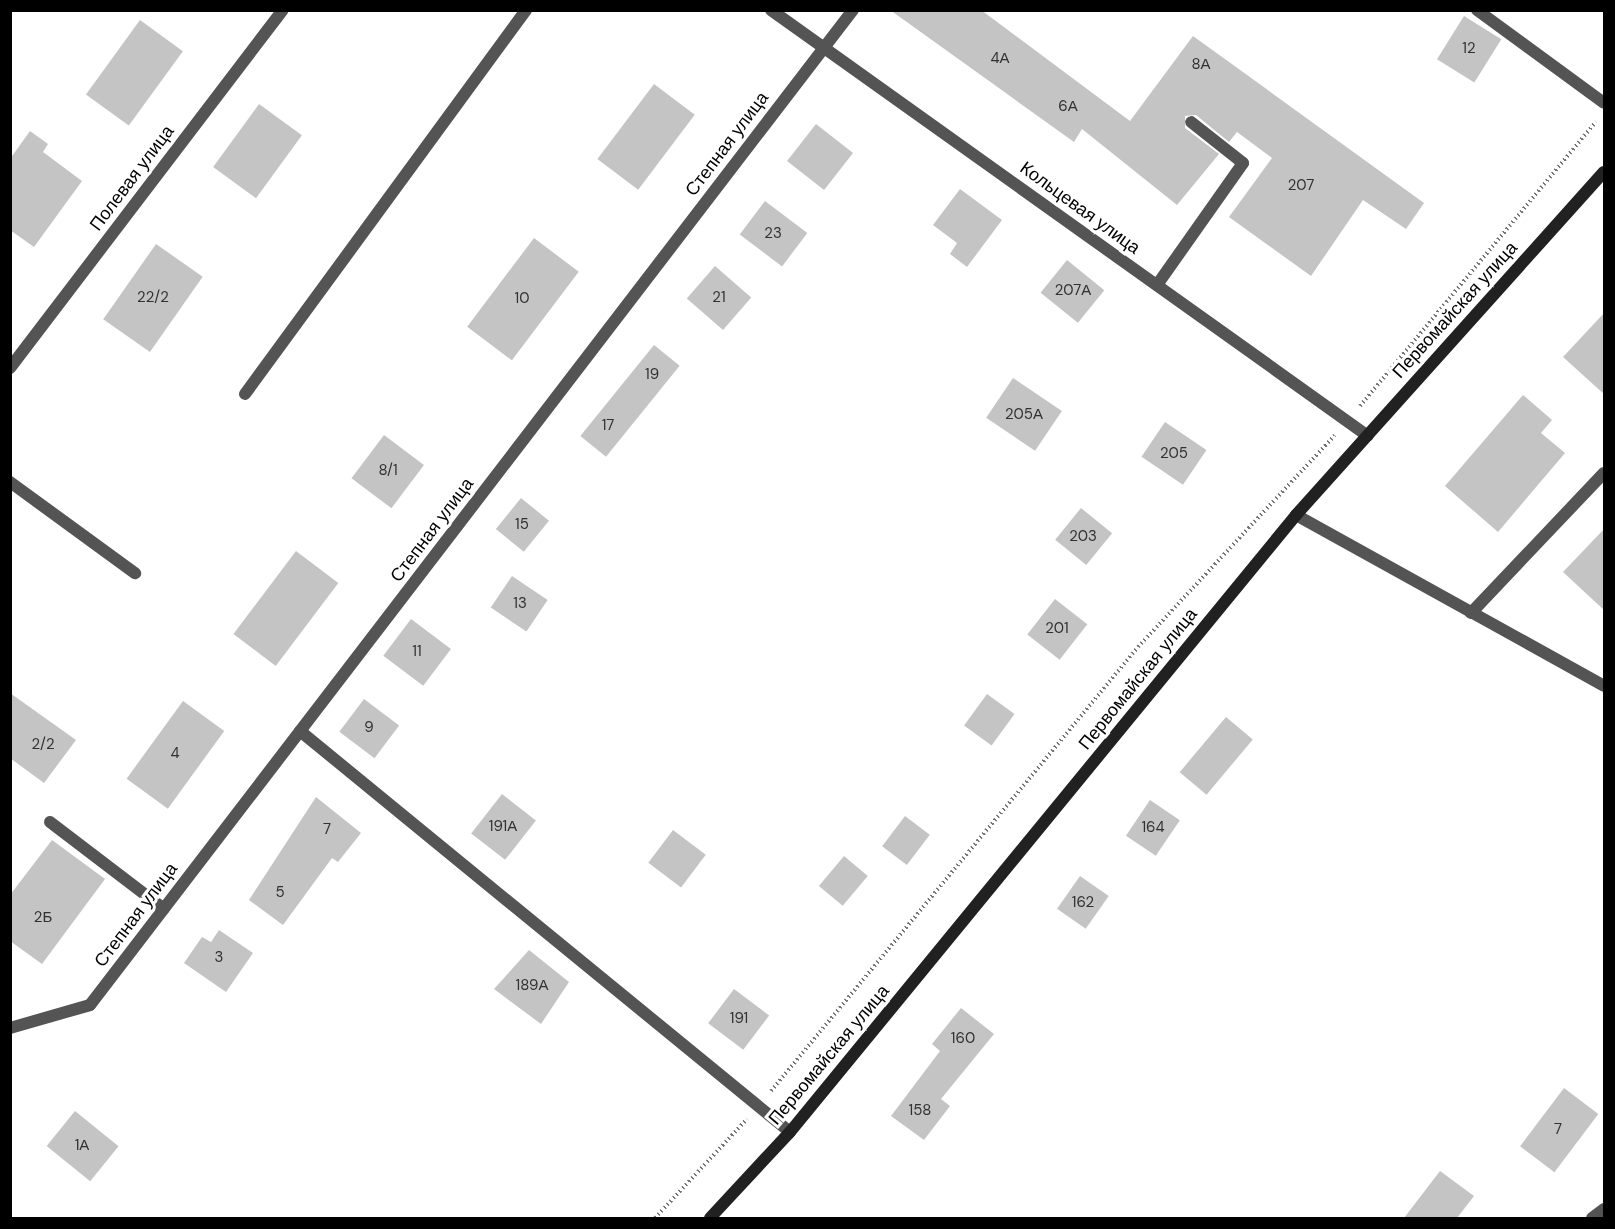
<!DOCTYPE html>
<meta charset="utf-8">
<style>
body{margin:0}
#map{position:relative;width:1615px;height:1229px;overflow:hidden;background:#fff;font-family:"DM Sans",sans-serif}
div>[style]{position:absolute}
.building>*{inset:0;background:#c4c4c4;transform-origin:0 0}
.path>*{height:4px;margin-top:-2px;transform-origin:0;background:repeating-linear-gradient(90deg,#767676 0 1.5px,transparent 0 4.5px)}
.lane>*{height:12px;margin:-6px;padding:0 6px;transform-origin:6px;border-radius:6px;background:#545454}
.street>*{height:12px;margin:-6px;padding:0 6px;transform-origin:6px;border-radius:6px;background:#545454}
.secondary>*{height:12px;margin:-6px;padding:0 6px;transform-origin:6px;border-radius:6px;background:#212121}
span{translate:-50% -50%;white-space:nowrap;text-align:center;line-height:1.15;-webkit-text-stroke:6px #fff;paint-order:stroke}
.number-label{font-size:15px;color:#313131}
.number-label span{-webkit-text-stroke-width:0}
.street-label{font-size:18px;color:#000}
.frame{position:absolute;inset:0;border:12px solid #000;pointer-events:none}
</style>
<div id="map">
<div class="building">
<div style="clip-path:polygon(890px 10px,981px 10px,1130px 121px,1193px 36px,1424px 203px,1406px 229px,1363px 200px,1311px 276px,1229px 217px,1272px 158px,1237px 132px,1229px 142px,1196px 115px,1185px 116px,1185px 128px,1219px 154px,1177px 205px,1082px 129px,1074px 142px)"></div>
<div style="left:1464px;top:16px;width:44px;height:51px;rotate:32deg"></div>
<div style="left:140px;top:20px;width:53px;height:92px;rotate:36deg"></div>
<div style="left:654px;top:84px;width:51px;height:94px;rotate:37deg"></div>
<div style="left:259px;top:104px;width:53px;height:78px;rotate:36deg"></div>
<div style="left:816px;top:124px;width:47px;height:47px;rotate:38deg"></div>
<div style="clip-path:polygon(30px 131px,48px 144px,43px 152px,82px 181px,34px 247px,10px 230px,10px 159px)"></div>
<div style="clip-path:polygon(960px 189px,1002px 220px,967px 267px,950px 254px,957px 243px,933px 225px)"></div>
<div style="left:765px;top:201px;width:53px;height:42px;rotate:37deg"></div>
<div style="left:534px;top:238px;width:56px;height:111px;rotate:37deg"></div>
<div style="left:156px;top:244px;width:57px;height:92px;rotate:35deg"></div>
<div style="left:1067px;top:260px;width:48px;height:42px;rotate:39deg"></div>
<div style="left:715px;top:266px;width:48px;height:43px;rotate:41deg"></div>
<div style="clip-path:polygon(1605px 312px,1605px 395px,1563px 357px)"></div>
<div style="left:654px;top:345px;width:33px;height:117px;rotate:39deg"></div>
<div style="left:1013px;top:378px;width:59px;height:48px;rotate:34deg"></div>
<div style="clip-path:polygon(1523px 395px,1552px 420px,1541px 433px,1565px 453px,1498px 532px,1445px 486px)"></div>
<div style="left:1165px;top:422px;width:50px;height:42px;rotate:34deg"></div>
<div style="left:384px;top:435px;width:50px;height:54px;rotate:37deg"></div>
<div style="left:521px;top:498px;width:36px;height:40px;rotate:39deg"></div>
<div style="left:1081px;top:508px;width:40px;height:41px;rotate:39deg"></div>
<div style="clip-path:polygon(1605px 528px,1605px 611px,1563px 572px)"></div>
<div style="left:296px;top:551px;width:53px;height:104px;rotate:37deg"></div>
<div style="left:512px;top:576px;width:43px;height:38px;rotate:34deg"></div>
<div style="left:1055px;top:599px;width:41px;height:45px;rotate:38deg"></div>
<div style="left:411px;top:619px;width:50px;height:46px;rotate:37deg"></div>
<div style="clip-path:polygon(10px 693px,76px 740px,44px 783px,10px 758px)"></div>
<div style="left:987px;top:694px;width:34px;height:39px;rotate:36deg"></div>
<div style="left:364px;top:699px;width:44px;height:41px;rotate:37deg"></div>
<div style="left:183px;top:701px;width:51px;height:96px;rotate:36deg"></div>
<div style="left:1226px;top:717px;width:35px;height:72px;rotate:40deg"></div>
<div style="left:502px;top:794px;width:43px;height:50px;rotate:38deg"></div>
<div style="clip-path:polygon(316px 797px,361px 833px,338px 862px,332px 858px,283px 925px,249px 900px)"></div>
<div style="left:1150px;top:800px;width:36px;height:43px;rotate:34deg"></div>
<div style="left:905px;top:816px;width:31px;height:38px;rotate:37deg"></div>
<div style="left:673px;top:830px;width:41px;height:41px;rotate:37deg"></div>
<div style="clip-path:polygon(52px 840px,105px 879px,42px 964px,10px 941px,10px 895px)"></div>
<div style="left:844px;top:856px;width:31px;height:39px;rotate:40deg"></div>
<div style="left:1080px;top:876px;width:35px;height:40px;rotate:35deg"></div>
<div style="clip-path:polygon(219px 930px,253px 953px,226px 992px,184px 963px,202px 937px,211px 942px)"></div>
<div style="clip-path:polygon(529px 950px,569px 982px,541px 1024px,494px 989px)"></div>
<div style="left:734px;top:989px;width:44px;height:43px;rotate:37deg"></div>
<div style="clip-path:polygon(961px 1008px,994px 1034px,941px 1099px,950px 1106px,924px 1140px,891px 1116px,940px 1051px,932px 1044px)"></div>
<div style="left:1564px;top:1088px;width:43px;height:73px;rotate:37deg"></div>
<div style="left:75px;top:1111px;width:56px;height:45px;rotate:39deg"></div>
<div style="clip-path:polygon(1440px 1171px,1474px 1196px,1457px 1218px,1404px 1218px)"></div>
</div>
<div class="path">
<div style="left:1360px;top:406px;width:369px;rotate:-50.3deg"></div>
<div style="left:771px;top:1091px;width:576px;rotate:-50.42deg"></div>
<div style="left:1138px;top:647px;width:289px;rotate:-47.1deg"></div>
<div style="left:655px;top:1218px;width:135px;rotate:-47.1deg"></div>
</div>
<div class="lane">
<div style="left:1157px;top:285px;width:149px;rotate:-54.8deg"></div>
<div style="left:1243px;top:163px;width:66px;rotate:-141.7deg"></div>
<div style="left:245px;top:394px;width:476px;rotate:-53.8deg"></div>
<div style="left:10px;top:482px;width:155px;rotate:36.1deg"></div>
<div style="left:1471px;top:613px;width:193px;rotate:-46.5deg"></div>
<div style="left:300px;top:731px;width:633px;rotate:39.3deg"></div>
<div style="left:50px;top:822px;width:143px;rotate:37.3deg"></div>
</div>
<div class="street">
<div style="left:771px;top:10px;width:733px;rotate:35.51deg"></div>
<div style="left:1477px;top:10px;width:157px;rotate:36.2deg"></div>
<div style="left:10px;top:368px;width:450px;rotate:-52.7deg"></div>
<div style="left:1296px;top:515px;width:352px;rotate:29deg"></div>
<div style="left:10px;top:1028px;width:83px;rotate:-16deg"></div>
<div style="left:90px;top:1005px;width:1254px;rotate:-52.52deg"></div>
<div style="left:1592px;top:1218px;width:15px;rotate:-37deg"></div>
</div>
<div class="secondary">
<div style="left:710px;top:1218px;width:117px;rotate:-47.1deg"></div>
<div style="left:790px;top:1132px;width:798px;rotate:-50.64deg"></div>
<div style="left:1296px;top:515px;width:461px;rotate:-48.1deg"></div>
</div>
<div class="number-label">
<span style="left:1469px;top:49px">12</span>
<span style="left:1000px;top:59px">4А</span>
<span style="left:1201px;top:65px">8А</span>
<span style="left:1068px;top:107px">6А</span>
<span style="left:1301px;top:186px">207</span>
<span style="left:773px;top:234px">23</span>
<span style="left:1073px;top:291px">207А</span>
<span style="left:153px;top:298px">22/2</span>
<span style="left:719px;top:298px">21</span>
<span style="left:522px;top:299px">10</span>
<span style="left:652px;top:375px">19</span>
<span style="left:1024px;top:415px">205А</span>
<span style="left:608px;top:426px">17</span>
<span style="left:1174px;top:454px">205</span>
<span style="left:388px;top:471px">8/1</span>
<span style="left:522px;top:525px">15</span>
<span style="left:1083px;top:537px">203</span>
<span style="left:520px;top:604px">13</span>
<span style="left:1057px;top:629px">201</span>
<span style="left:417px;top:652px">11</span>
<span style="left:369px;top:728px">9</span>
<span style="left:43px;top:745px">2/2</span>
<span style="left:175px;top:754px">4</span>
<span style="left:503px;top:827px">191А</span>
<span style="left:1153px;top:828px">164</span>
<span style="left:327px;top:830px">7</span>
<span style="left:280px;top:893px">5</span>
<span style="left:1083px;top:903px">162</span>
<span style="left:43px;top:918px">2Б</span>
<span style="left:219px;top:958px">3</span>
<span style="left:532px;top:986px">189А</span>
<span style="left:739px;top:1019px">191</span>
<span style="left:963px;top:1039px">160</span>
<span style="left:920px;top:1111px">158</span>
<span style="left:1558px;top:1130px">7</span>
<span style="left:82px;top:1146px">1А</span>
</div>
<div class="street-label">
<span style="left:727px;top:144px;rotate:-53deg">Степная улица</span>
<span style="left:132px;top:178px;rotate:-53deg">Полевая улица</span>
<span style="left:1080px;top:208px;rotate:36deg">Кольцевая улица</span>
<span style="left:1455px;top:310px;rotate:-48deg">Первомайская улица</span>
<span style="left:432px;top:530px;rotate:-53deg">Степная улица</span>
<span style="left:1138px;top:679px;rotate:-51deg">Первомайская улица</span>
<span style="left:136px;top:915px;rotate:-53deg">Степная улица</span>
<span style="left:829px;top:1055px;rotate:-50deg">Первомайская улица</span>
</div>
<div class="frame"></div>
</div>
